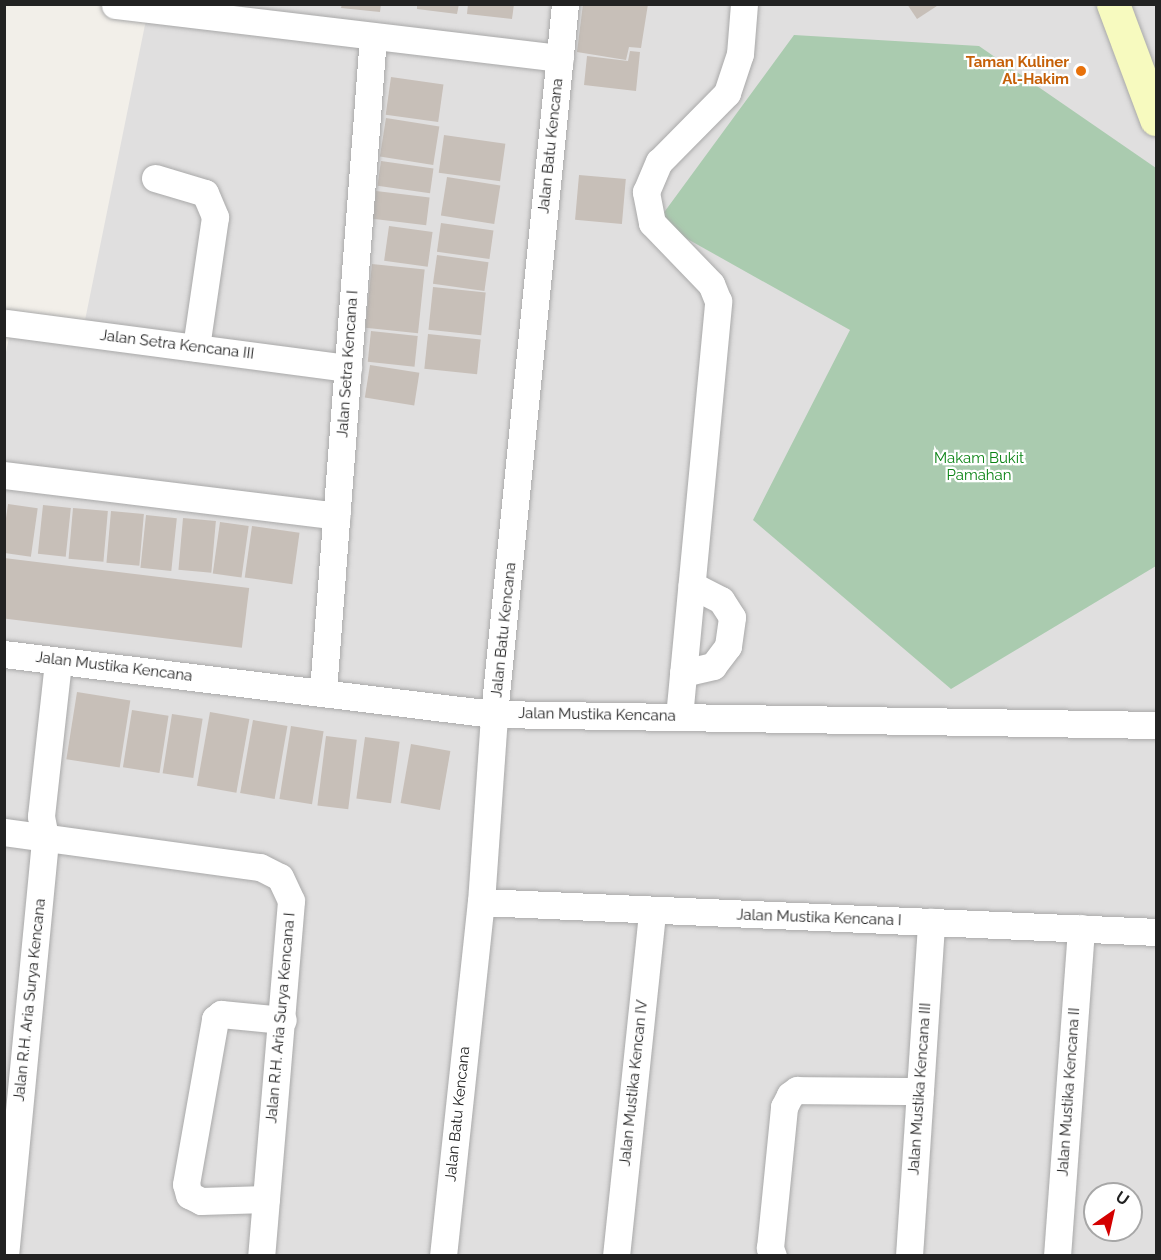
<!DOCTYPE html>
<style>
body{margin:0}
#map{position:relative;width:1161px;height:1260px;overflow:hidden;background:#f2efe9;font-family:Raleway,sans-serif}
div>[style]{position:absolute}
.residential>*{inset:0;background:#e0dfdf}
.cemetery>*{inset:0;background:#aacbaf}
.building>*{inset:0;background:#c7bfb8;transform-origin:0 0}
.roads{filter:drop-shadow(0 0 2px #a9a9a9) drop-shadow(0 0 2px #a9a9a9)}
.street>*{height:27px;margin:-13.5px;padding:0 13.5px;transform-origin:13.5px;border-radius:13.5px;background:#fff}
.secondary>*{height:33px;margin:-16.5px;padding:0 16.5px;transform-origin:16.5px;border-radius:16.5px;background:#f7fabf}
.dots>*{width:16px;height:16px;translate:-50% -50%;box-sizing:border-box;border:3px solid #fff;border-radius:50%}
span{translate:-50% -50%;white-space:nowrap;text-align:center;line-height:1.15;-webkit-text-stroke:4.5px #fff;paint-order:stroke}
.food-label{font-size:15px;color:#c56008;font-weight:700}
.right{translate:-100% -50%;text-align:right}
.street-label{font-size:15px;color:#222}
.park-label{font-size:15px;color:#0c8416}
.frame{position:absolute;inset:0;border:6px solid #222;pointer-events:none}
.north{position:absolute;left:1083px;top:1182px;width:60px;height:60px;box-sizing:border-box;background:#fff;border:2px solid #a7a7a7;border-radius:50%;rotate:34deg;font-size:16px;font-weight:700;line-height:24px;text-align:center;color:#222}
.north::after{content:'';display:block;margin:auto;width:21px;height:27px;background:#d40000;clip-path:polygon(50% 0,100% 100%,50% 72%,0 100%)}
</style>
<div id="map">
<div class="residential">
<div style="clip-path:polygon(evenodd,149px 5px,1156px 5px,1156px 1255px,5px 1256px,5px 357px,11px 328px,81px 340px,149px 5px,1095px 1194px,1131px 1194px,1131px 1230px,1095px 1230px,1095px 1194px)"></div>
</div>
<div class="cemetery">
<div style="clip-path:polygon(794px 35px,979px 46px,1156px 168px,1156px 566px,951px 689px,753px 520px,850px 330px,657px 222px)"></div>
</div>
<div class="building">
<div style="clip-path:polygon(342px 4px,381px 4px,380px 12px,341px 8px)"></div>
<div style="clip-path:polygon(417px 4px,459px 4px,457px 14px,417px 9px)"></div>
<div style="clip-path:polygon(468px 4px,514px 4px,512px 19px,467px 14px)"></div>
<div style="clip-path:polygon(583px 4px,648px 4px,641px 48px,629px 47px,626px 60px,577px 52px)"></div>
<div style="clip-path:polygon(907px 4px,940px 4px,917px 19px)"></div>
<div style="clip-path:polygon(630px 51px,640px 52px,636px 91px,584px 85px,587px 56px,628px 61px)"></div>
<div style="left:391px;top:77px;width:53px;height:38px;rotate:8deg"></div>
<div style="left:386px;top:118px;width:54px;height:39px;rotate:9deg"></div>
<div style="left:444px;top:135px;width:62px;height:38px;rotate:8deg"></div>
<div style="left:381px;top:161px;width:53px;height:25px;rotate:8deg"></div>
<div style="left:579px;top:175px;width:47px;height:45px;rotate:5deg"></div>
<div style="left:447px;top:177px;width:54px;height:39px;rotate:9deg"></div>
<div style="left:376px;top:191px;width:54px;height:28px;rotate:7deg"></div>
<div style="left:441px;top:223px;width:53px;height:29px;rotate:8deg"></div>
<div style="left:389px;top:226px;width:44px;height:35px;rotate:8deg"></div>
<div style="left:437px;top:255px;width:52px;height:29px;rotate:8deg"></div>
<div style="left:372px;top:264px;width:53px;height:64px;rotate:6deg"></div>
<div style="left:433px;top:287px;width:53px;height:43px;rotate:6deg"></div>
<div style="left:371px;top:331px;width:47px;height:31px;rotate:6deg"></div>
<div style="left:428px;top:334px;width:53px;height:35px;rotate:6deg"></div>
<div style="left:370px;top:365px;width:50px;height:33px;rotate:9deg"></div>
<div style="left:8px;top:504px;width:30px;height:49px;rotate:8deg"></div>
<div style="left:43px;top:505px;width:28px;height:49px;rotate:6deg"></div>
<div style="left:73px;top:508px;width:35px;height:51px;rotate:5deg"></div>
<div style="left:111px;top:511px;width:33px;height:52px;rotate:5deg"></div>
<div style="left:146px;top:515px;width:31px;height:53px;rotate:6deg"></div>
<div style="left:183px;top:518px;width:33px;height:52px;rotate:5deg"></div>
<div style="left:220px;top:522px;width:29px;height:52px;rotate:8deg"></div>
<div style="left:252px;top:526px;width:48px;height:52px;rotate:8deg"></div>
<div style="left:4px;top:558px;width:247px;height:60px;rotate:7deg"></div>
<div style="left:77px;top:692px;width:54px;height:68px;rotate:9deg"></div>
<div style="left:132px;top:710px;width:37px;height:58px;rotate:9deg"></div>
<div style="left:210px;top:712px;width:40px;height:75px;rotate:10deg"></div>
<div style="left:172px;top:714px;width:31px;height:60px;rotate:9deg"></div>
<div style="left:253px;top:720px;width:35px;height:74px;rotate:10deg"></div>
<div style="left:291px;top:726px;width:33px;height:74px;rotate:9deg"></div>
<div style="left:326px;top:736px;width:31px;height:70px;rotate:7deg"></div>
<div style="left:365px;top:737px;width:35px;height:62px;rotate:8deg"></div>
<div style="left:411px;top:744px;width:40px;height:60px;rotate:10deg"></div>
</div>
<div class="roads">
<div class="street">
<div style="left:115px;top:5px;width:448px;rotate:6.8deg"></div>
<div style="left:155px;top:178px;width:52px;rotate:16.7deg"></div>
<div style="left:205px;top:193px;width:26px;rotate:67deg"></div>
<div style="left:215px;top:217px;width:132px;rotate:98.3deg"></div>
<div style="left:6px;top:323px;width:345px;rotate:7.5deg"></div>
<div style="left:4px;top:475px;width:335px;rotate:7deg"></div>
<div style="left:4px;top:654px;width:494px;rotate:7deg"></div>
<div style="left:494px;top:714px;width:662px;rotate:0.95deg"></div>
<div style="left:683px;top:673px;width:31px;rotate:-13deg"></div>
<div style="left:713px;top:666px;width:25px;rotate:-53deg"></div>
<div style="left:728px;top:646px;width:29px;rotate:-82deg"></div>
<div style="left:732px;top:617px;width:20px;rotate:-123deg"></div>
<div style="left:721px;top:600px;width:33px;rotate:-153deg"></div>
<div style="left:323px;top:691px;width:656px;rotate:-85.63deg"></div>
<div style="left:679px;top:717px;width:418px;rotate:-84.6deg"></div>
<div style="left:718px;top:301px;width:18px;rotate:-112deg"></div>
<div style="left:711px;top:284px;width:85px;rotate:-134deg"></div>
<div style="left:652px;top:223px;width:32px;rotate:-101deg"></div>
<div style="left:646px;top:192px;width:33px;rotate:-67deg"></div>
<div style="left:659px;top:162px;width:97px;rotate:-45.4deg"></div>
<div style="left:727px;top:93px;width:41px;rotate:-71.6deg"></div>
<div style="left:740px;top:54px;width:50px;rotate:-85.4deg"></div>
<div style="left:4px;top:832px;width:258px;rotate:7.8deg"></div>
<div style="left:260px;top:867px;width:22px;rotate:27deg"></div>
<div style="left:280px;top:877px;width:26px;rotate:65deg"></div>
<div style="left:291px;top:901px;width:356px;rotate:94.8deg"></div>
<div style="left:481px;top:902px;width:676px;rotate:2.54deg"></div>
<div style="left:266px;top:1199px;width:65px;rotate:178.2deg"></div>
<div style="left:201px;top:1201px;width:13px;rotate:-153deg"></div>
<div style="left:189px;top:1195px;width:11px;rotate:-105deg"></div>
<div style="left:186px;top:1184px;width:168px;rotate:-80deg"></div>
<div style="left:215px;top:1019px;width:8px;rotate:-40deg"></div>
<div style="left:221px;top:1014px;width:62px;rotate:5.5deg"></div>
<div style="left:5px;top:1256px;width:421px;rotate:-84.5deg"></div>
<div style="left:45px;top:837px;width:21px;rotate:-101deg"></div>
<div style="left:41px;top:816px;width:156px;rotate:-83.7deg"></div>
<div style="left:443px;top:1256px;width:356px;rotate:-83.9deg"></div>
<div style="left:481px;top:902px;width:188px;rotate:-86deg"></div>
<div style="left:494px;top:714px;width:714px;rotate:-84.29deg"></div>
<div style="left:616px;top:1256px;width:347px;rotate:-84deg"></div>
<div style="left:773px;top:1256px;width:9px;rotate:-111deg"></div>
<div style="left:770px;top:1248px;width:142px;rotate:-84.3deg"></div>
<div style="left:784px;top:1107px;width:13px;rotate:-63deg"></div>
<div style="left:790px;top:1095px;width:9px;rotate:-36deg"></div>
<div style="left:797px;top:1090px;width:123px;rotate:0.5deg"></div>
<div style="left:909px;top:1256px;width:335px;rotate:-86.2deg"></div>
<div style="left:1057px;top:1256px;width:329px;rotate:-85.8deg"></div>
</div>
<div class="secondary">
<div style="left:1113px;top:4px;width:123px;rotate:69.5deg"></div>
</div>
</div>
<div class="dots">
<div style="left:1081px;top:71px;background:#e8710a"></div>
</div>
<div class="food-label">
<span class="right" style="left:1069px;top:71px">Taman Kuliner<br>Al-Hakim</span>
</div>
<div class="street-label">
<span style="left:551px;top:146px;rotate:-84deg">Jalan Batu Kencana</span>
<span style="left:177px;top:345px;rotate:7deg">Jalan Setra Kencana III</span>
<span style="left:348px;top:364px;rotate:-86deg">Jalan Setra Kencana I</span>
<span style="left:504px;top:630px;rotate:-84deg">Jalan Batu Kencana</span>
<span style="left:114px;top:667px;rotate:7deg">Jalan Mustika Kencana</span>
<span style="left:597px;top:715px;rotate:1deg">Jalan Mustika Kencana</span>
<span style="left:819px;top:918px;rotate:2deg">Jalan Mustika Kencana I</span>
<span style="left:30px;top:1000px;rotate:-84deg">Jalan R.H. Aria Surya Kencana</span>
<span style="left:281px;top:1018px;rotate:-85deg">Jalan R.H. Aria Surya Kencana I</span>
<span style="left:634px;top:1083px;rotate:-84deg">Jalan Mustika Kencan IV</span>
<span style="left:920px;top:1089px;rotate:-86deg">Jalan Mustika Kencana III</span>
<span style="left:1069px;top:1092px;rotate:-86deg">Jalan Mustika Kencana II</span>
<span style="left:458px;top:1114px;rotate:-84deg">Jalan Batu Kencana</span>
</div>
<div class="park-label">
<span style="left:979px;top:467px">Makam Bukit<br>Pamahan</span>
</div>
<div class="frame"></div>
<div class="north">U</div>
</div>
